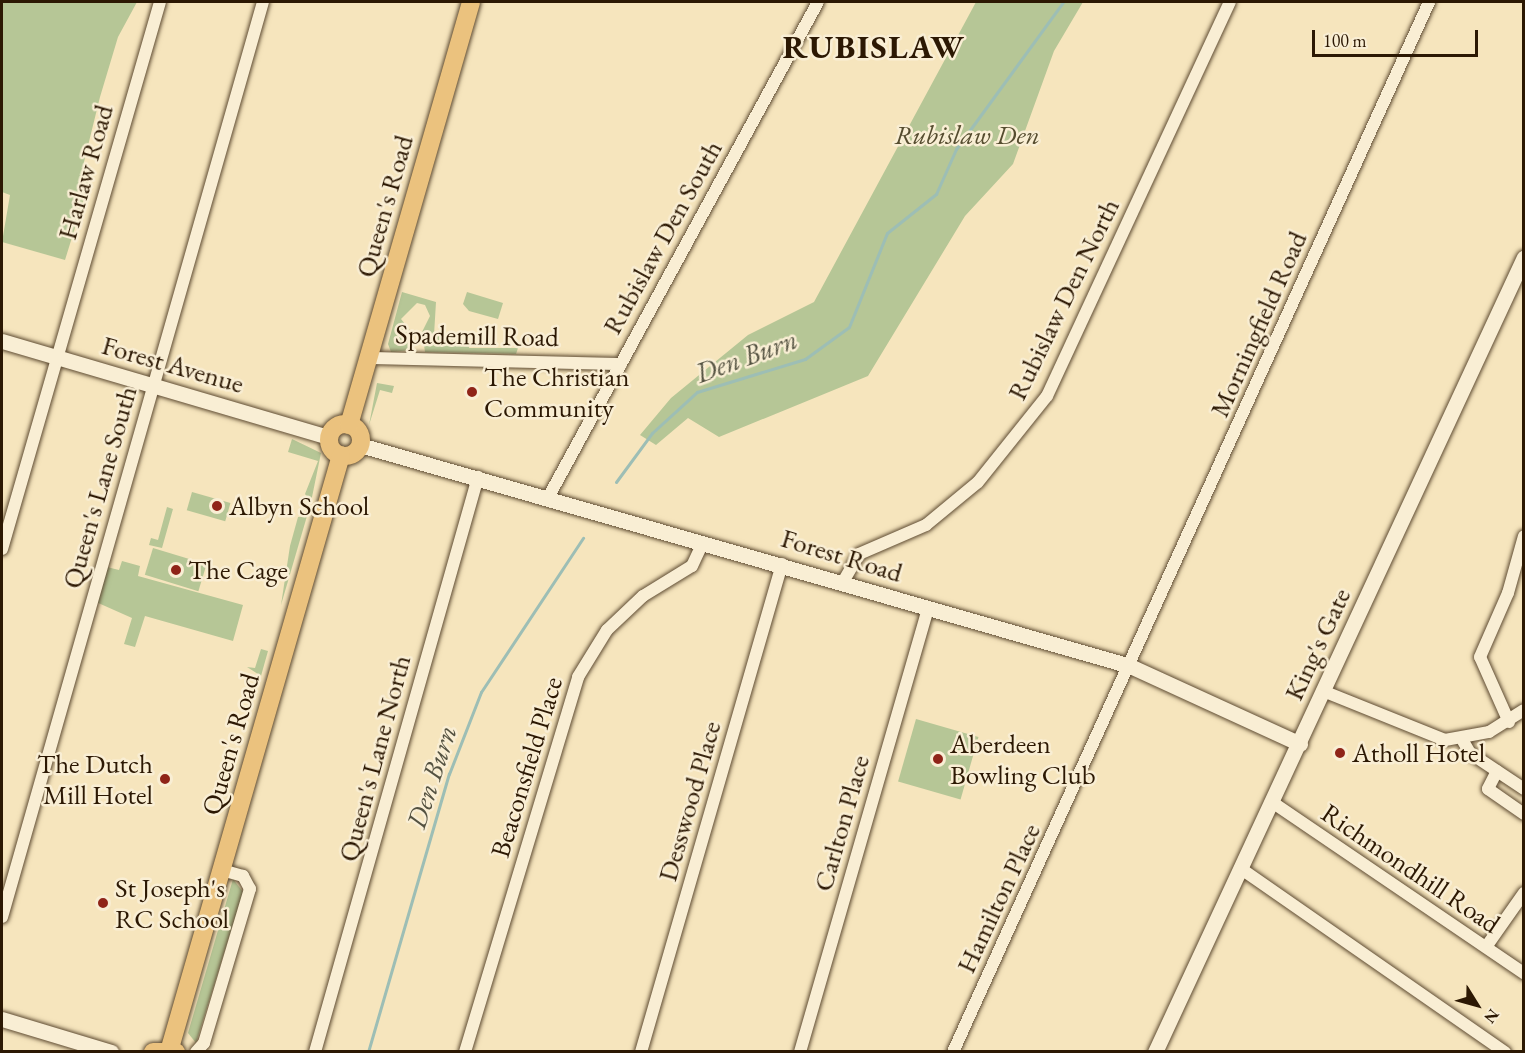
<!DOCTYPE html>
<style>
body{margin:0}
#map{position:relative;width:1525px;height:1053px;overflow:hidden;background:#f6e5bd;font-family:"EB Garamond",serif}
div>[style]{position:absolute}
.green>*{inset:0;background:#b6c696;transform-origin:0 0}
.stream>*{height:3px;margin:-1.5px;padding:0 1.5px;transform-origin:1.5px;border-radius:1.5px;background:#9dbeb5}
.roads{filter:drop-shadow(0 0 2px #5e4b32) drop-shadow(0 0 2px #5e4b32)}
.minor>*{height:12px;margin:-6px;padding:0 6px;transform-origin:6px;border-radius:6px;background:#f9eed4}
.tertiary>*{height:15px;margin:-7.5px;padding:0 7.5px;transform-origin:7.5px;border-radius:7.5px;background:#f9eed4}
.primary>*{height:18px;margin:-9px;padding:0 9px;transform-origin:9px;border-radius:9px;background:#ebc27e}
.primary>.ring{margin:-9px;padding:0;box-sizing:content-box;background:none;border:18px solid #ebc27e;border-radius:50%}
.dots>*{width:16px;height:16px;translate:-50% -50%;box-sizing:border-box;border:3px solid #f9eed4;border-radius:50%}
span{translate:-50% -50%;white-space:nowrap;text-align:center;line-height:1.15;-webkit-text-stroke:5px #f9eed4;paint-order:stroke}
.park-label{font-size:27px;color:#554c2f;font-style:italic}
.street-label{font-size:27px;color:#2c1803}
.poi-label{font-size:27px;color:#2c1803}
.left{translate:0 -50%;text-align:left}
.right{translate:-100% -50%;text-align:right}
.water-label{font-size:28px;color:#545241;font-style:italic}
.district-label{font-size:33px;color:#2c1803;font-weight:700;letter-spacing:1.5px}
.frame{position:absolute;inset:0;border:3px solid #2c1803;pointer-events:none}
.north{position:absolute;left:1447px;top:975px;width:60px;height:60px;-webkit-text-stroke:4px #f9eed4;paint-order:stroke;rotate:127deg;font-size:16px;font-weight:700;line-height:24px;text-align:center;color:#2c1803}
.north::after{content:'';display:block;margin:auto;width:21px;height:27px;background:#2c1803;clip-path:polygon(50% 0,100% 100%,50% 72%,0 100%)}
.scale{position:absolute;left:1312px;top:30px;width:166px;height:27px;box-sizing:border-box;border:3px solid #2c1803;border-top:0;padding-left:8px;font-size:18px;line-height:21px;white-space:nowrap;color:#2c1803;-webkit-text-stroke:4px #f9eed4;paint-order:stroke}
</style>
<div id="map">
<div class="green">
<div style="clip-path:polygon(2px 2px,137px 2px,118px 37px,100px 97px,83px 166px,92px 173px,65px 260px,2px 242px,10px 195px,2px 192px)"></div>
<div style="clip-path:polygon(976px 2px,1083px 2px,1054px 51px,1013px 164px,965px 216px,868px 376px,719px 437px,688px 418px,656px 445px,640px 435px,671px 398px,748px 335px,814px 302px)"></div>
<div style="clip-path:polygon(402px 292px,436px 302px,434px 335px,470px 342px,469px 348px,518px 348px,516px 354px,425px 352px,422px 332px,430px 316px,425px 305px,417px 303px,401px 319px,413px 334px,412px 350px,391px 352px,388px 344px)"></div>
<div style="clip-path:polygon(467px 292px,503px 303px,498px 319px,469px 311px,463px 304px)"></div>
<div style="clip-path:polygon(377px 383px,394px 386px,392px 393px,380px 390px,369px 425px)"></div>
<div style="clip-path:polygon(292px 439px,321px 453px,311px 502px,305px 494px,318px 461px,288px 452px)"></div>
<div style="left:192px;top:492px;width:40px;height:19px;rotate:16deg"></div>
<div style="clip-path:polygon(167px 507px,173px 509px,162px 548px,149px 545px,151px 538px,158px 540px)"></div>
<div style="clip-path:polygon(307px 516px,281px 605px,290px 546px,298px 517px)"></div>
<div style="left:153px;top:548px;width:56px;height:28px;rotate:17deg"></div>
<div style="clip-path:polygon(122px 561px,140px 566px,138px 576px,243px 605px,233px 641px,145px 616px,135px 647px,124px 644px,132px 618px,96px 602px,107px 567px,119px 570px)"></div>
<div style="clip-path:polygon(261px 649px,268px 651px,261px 676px,247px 667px,255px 668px)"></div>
<div style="left:916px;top:719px;width:65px;height:65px;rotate:16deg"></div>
<div style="clip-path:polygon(233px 879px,243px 892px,196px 1043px,188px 1033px)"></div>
</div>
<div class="stream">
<div style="left:616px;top:482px;width:61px;rotate:-53.7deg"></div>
<div style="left:652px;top:433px;width:61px;rotate:-42.3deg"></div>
<div style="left:697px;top:392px;width:113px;rotate:-17deg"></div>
<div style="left:805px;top:359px;width:54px;rotate:-36deg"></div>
<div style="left:849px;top:327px;width:101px;rotate:-68deg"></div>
<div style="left:887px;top:233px;width:63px;rotate:-38.5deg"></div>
<div style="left:936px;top:194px;width:49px;rotate:-66deg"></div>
<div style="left:956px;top:149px;width:182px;rotate:-53.9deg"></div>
<div style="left:368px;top:1052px;width:290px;rotate:-73.8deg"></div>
<div style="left:449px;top:774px;width:88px;rotate:-68.7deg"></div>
<div style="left:481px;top:692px;width:185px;rotate:-56.5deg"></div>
</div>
<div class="roads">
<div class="minor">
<div style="left:368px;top:358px;width:253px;rotate:1.4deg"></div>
<div style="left:549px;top:496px;width:562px;rotate:-61.43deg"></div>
<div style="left:2px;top:549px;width:569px;rotate:-73.89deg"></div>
<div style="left:843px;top:582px;width:32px;rotate:-60deg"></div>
<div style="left:859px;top:554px;width:73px;rotate:-23.4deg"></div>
<div style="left:926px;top:525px;width:67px;rotate:-39.6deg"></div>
<div style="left:978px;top:482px;width:110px;rotate:-51.3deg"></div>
<div style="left:1047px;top:396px;width:434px;rotate:-65.1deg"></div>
<div style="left:1323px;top:691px;width:131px;rotate:21.9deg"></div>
<div style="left:1445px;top:740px;width:45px;rotate:-10.3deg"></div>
<div style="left:1489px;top:732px;width:41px;rotate:-32.2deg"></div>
<div style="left:1509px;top:722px;width:71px;rotate:-114deg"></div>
<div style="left:1480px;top:657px;width:70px;rotate:-66.4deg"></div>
<div style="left:1508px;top:593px;width:59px;rotate:-74.3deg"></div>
<div style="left:1463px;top:741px;width:14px;rotate:60deg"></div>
<div style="left:1470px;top:753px;width:65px;rotate:33.7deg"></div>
<div style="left:1497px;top:771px;width:20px;rotate:117deg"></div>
<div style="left:1488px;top:789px;width:44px;rotate:34.8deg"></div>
<div style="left:1272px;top:802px;width:305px;rotate:34.2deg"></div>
<div style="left:1240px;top:868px;width:323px;rotate:34.8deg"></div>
<div style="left:2px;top:917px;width:951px;rotate:-74.08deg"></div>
<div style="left:1486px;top:947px;width:66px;rotate:-54.9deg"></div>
<div style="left:196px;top:1052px;width:12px;rotate:-48deg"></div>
<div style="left:204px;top:1043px;width:161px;rotate:-73.4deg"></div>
<div style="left:250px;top:889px;width:15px;rotate:-118deg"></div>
<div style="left:243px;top:876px;width:22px;rotate:-164deg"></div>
<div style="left:315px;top:1052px;width:598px;rotate:-74.17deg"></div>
<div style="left:465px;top:1052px;width:392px;rotate:-73.2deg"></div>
<div style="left:578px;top:677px;width:55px;rotate:-58.3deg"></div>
<div style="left:607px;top:630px;width:50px;rotate:-43.4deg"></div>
<div style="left:643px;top:596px;width:57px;rotate:-31.5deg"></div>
<div style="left:692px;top:566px;width:26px;rotate:-65deg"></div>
<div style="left:641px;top:1052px;width:508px;rotate:-73.88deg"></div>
<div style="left:800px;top:1052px;width:462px;rotate:-73.9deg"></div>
<div style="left:953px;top:1052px;width:1153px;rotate:-65.61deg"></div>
</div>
<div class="tertiary">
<div style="left:2px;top:341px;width:341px;rotate:16.4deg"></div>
<div style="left:360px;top:445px;width:801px;rotate:16.01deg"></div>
<div style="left:1130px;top:666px;width:187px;rotate:24.6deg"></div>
<div style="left:2px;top:1019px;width:114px;rotate:16.8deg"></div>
<div style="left:1155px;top:1052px;width:876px;rotate:-65.1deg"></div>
</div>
<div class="primary">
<div class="ring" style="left:329px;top:424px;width:14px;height:14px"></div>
<div style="left:349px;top:425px;width:440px;rotate:-73.9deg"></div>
<div style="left:170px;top:1048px;width:617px;rotate:-73.91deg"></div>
<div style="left:153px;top:1052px;width:23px"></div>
</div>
</div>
<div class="dots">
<div style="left:472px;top:392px;background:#8f2418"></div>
<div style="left:217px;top:506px;background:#8f2418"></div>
<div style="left:176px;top:570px;background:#8f2418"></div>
<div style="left:1340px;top:753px;background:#8f2418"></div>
<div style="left:938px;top:759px;background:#8f2418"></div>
<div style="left:165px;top:779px;background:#8f2418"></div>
<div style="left:103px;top:903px;background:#8f2418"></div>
</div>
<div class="park-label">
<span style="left:967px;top:135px">Rubislaw Den</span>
</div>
<div class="street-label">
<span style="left:85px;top:172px;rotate:-74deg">Harlaw Road</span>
<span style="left:384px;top:206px;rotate:-74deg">Queen's Road</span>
<span style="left:662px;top:237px;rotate:-61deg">Rubislaw Den South</span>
<span style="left:1063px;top:299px;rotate:-64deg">Rubislaw Den North</span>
<span style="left:1258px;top:324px;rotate:-66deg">Morningfield Road</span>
<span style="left:477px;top:335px;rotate:1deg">Spademill Road</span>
<span style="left:173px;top:364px;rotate:16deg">Forest Avenue</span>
<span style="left:99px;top:487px;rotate:-74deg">Queen's Lane South</span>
<span style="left:842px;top:555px;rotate:17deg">Forest Road</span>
<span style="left:1317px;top:644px;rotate:-65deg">King's Gate</span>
<span style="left:230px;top:744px;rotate:-74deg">Queen's Road</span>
<span style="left:374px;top:758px;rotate:-75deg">Queen's Lane North</span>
<span style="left:526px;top:767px;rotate:-73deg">Beaconsfield Place</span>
<span style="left:689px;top:801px;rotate:-74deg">Desswood Place</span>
<span style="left:841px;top:823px;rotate:-74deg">Carlton Place</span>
<span style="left:1411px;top:868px;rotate:34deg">Richmondhill Road</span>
<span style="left:998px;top:898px;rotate:-65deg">Hamilton Place</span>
</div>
<div class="poi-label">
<span class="left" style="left:484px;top:392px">The Christian<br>Community</span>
<span class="left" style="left:229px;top:506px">Albyn School</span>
<span class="left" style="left:188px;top:570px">The Cage</span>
<span class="left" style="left:950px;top:759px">Aberdeen<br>Bowling Club</span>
<span class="left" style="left:1352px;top:753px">Atholl Hotel</span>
<span class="right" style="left:153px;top:779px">The Dutch<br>Mill Hotel</span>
<span class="left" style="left:115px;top:903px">St Joseph's<br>RC School</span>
</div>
<div class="water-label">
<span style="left:746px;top:356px;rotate:-20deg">Den Burn</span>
<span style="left:431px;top:777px;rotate:-72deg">Den Burn</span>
</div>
<div class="district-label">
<span style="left:874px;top:47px">RUBISLAW</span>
</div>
<div class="frame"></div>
<div class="north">N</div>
<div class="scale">100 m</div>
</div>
